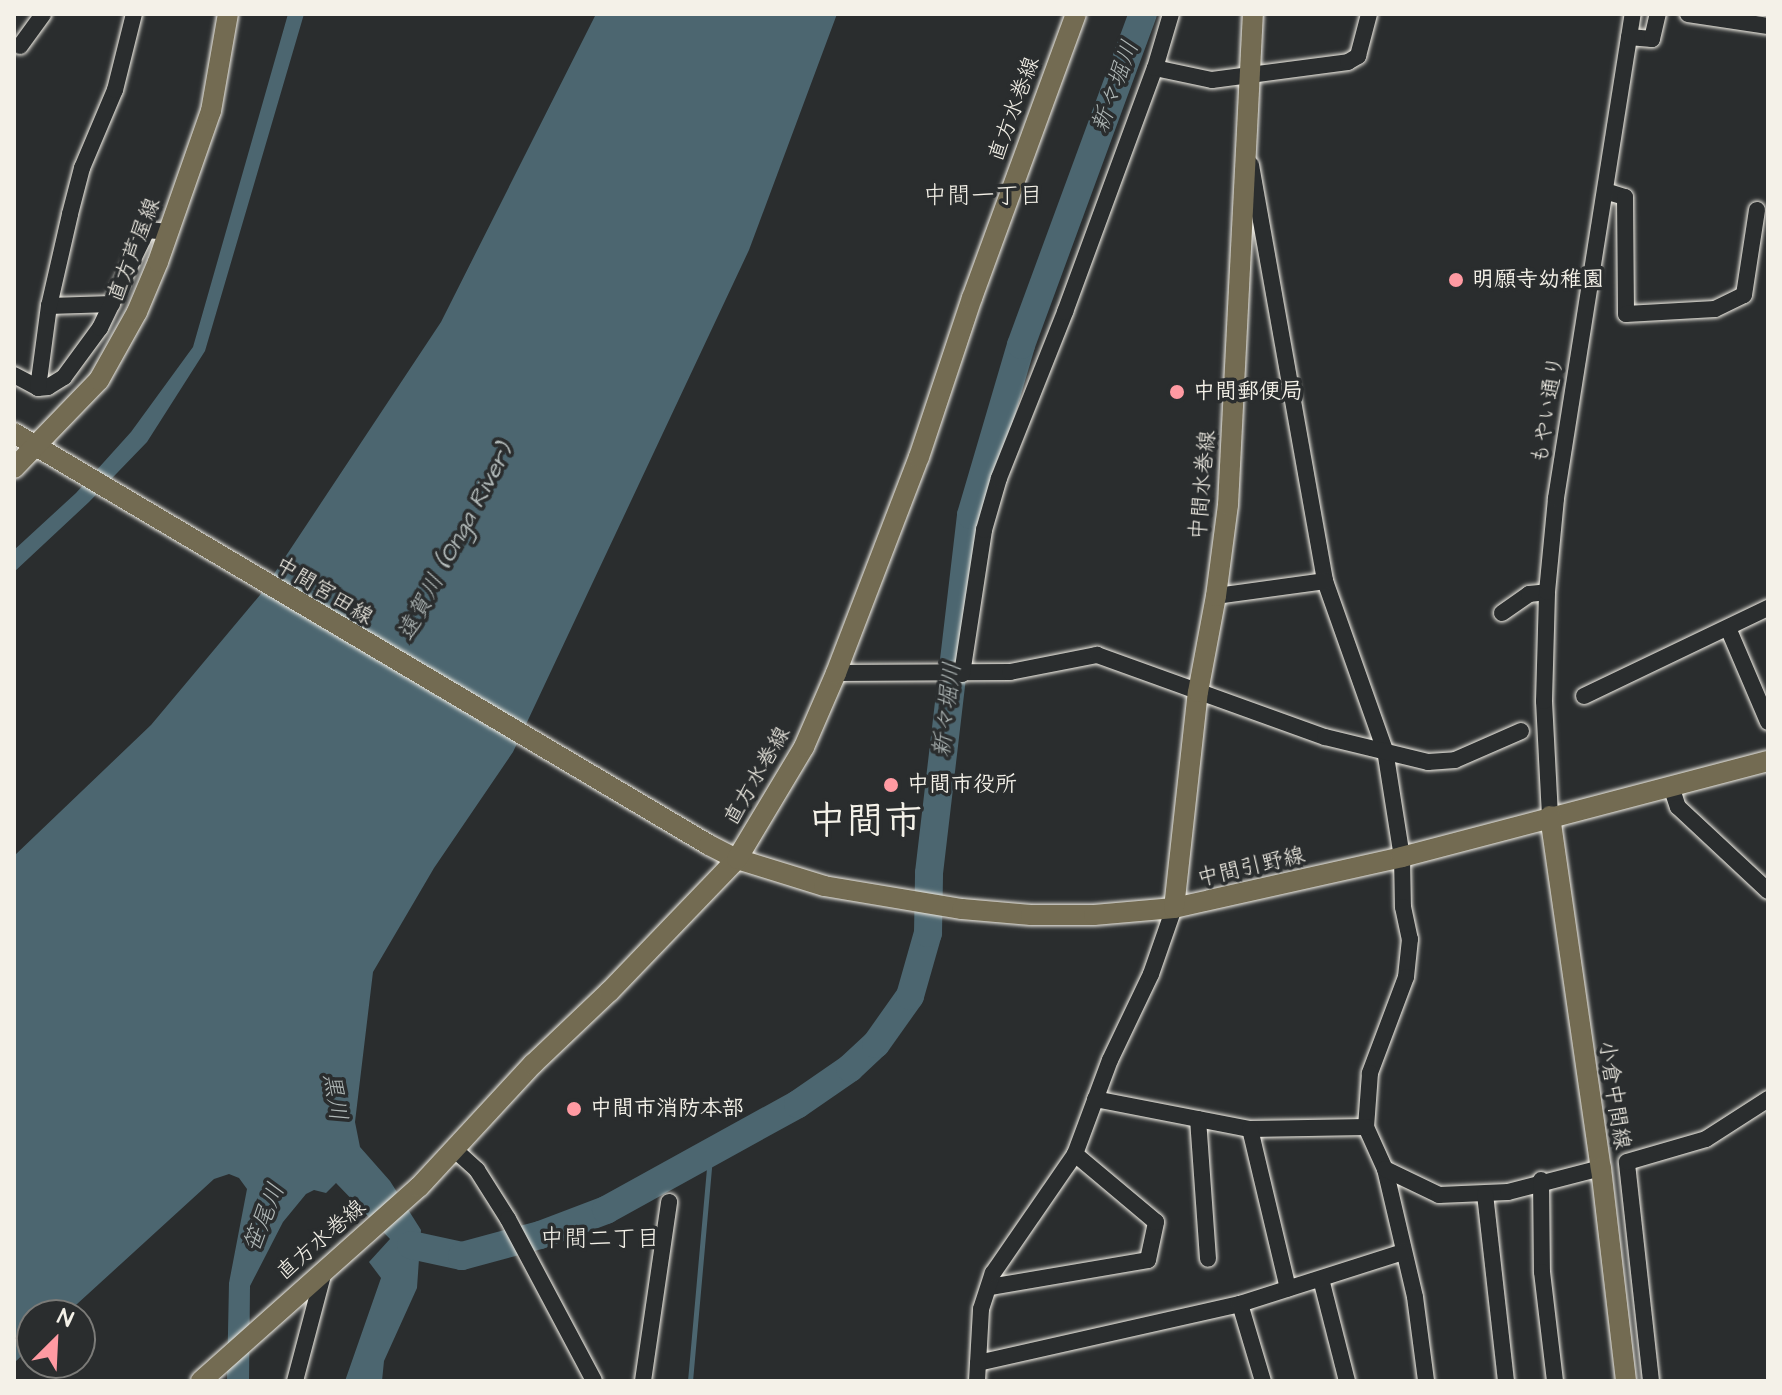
<!DOCTYPE html>
<meta charset="utf-8">
<style>
body{margin:0}
#map{position:relative;width:1782px;height:1395px;overflow:hidden;background:#2a2d2e;font-family:"Architects Daughter","Klee One",sans-serif}
div>[style]{position:absolute}
.water>*{inset:0;background:#4c6670}
.stream>*{height:5px;margin:-2.5px;padding:0 2.5px;transform-origin:2.5px;border-radius:2.5px;background:#4c6670}
.river>*{height:28px;margin:-14px;padding:0 14px;transform-origin:14px;border-radius:14px;background:#4c6670}
.roads{filter:drop-shadow(0 0 2px #f4f1e8) drop-shadow(0 0 2px #f4f1e8)}
.minor>*{height:16px;margin:-8px;padding:0 8px;transform-origin:8px;border-radius:8px;background:#2a2d2e}
.major>*{height:20px;margin:-10px;padding:0 10px;transform-origin:10px;border-radius:10px;background:#736b52}
.dots>*{width:22px;height:22px;translate:-50% -50%;box-sizing:border-box;border:4px solid #2a2d2e;border-radius:50%}
span{translate:-50% -50%;white-space:nowrap;text-align:center;line-height:1.15;-webkit-text-stroke:7px #2a2d2e;paint-order:stroke}
.street-label{font-size:22px;color:#f4f1e8}
.poi-label{font-size:22px;color:#f4f1e8;font-weight:700}
.left{translate:0 -50%;text-align:left}
.water-label{font-size:24px;color:#b1b9b8;font-style:italic}
.neighbourhood-label{font-size:24px;color:#f4f1e8}
.town-label{font-size:38px;color:#f4f1e8;font-weight:700}
.frame{position:absolute;inset:0;border:16px solid #f4f1e8;pointer-events:none}
.north{position:absolute;left:16px;top:1299px;width:80px;height:80px;box-sizing:border-box;background:#2a2d2e;border:2px solid #7b7b78;border-radius:50%;rotate:24deg;font-size:22px;font-weight:700;line-height:32px;text-align:center;color:#f4f1e8}
.north::after{content:'';display:block;margin:auto;width:28px;height:36px;background:#ff9aa2;clip-path:polygon(50% 0,100% 100%,50% 72%,0 100%)}
</style>
<div id="map">
<div class="water">
<div style="clip-path:polygon(288px 14px,304px 14px,205px 351px,147px 442px,89px 502px,14px 572px,14px 550px,76px 493px,131px 432px,193px 347px)"></div>
<div style="clip-path:polygon(596px 14px,837px 14px,749px 250px,513px 752px,434px 868px,373px 972px,355px 1122px,360px 1147px,390px 1181px,421px 1230px,417px 1288px,384px 1361px,382px 1381px,345px 1381px,381px 1278px,369px 1262px,390px 1239px,336px 1183px,326px 1193px,314px 1190px,306px 1194px,283px 1222px,250px 1286px,249px 1381px,227px 1381px,229px 1283px,247px 1189px,239px 1178px,229px 1174px,214px 1179px,65px 1315px,32px 1315px,32px 1346px,14px 1363px,14px 856px,151px 725px,260px 595px,441px 322px)"></div>
</div>
<div class="stream">
<div style="left:690px;top:1381px;width:216px;rotate:-84.9deg"></div>
<div style="left:709px;top:1166px;width:11px;rotate:-100deg"></div>
</div>
<div class="river">
<div style="left:411px;top:1245px;width:52px;rotate:12.2deg"></div>
<div style="left:462px;top:1256px;width:81px;rotate:-15.1deg"></div>
<div style="left:540px;top:1235px;width:71px;rotate:-20.7deg"></div>
<div style="left:606px;top:1210px;width:219px;rotate:-28.9deg"></div>
<div style="left:798px;top:1104px;width:63px;rotate:-34.7deg"></div>
<div style="left:850px;top:1068px;width:35px;rotate:-43deg"></div>
<div style="left:876px;top:1044px;width:59px;rotate:-54.7deg"></div>
<div style="left:910px;top:996px;width:66px;rotate:-74.1deg"></div>
<div style="left:928px;top:933px;width:60px;rotate:-89deg"></div>
<div style="left:929px;top:873px;width:360px;rotate:-83.3deg"></div>
<div style="left:971px;top:515px;width:177px;rotate:-73.6deg"></div>
<div style="left:1021px;top:345px;width:353px;rotate:-69.8deg"></div>
</div>
<div class="roads">
<div class="minor">
<div style="left:1688px;top:14px;width:81px;rotate:8.5deg"></div>
<div style="left:1629px;top:37px;width:23px;rotate:5deg"></div>
<div style="left:1652px;top:39px;width:26px;rotate:-77deg"></div>
<div style="left:20px;top:46px;width:39px;rotate:-54deg"></div>
<div style="left:1155px;top:68px;width:58px;rotate:11.9deg"></div>
<div style="left:1212px;top:80px;width:137px;rotate:-7.5deg"></div>
<div style="left:1348px;top:62px;width:12px;rotate:-31deg"></div>
<div style="left:1358px;top:56px;width:43px;rotate:-75.3deg"></div>
<div style="left:1251px;top:165px;width:423px;rotate:79.9deg"></div>
<div style="left:1325px;top:581px;width:179px;rotate:70.5deg"></div>
<div style="left:1385px;top:750px;width:108px;rotate:81deg"></div>
<div style="left:1402px;top:857px;width:50px;rotate:88.9deg"></div>
<div style="left:1403px;top:907px;width:33px;rotate:78deg"></div>
<div style="left:1410px;top:939px;width:38px;rotate:96deg"></div>
<div style="left:1406px;top:977px;width:103px;rotate:110.6deg"></div>
<div style="left:1370px;top:1073px;width:54px;rotate:94.2deg"></div>
<div style="left:1366px;top:1127px;width:46px;rotate:65.7deg"></div>
<div style="left:1385px;top:1169px;width:131px;rotate:76.8deg"></div>
<div style="left:1415px;top:1297px;width:85px;rotate:82.5deg"></div>
<div style="left:1605px;top:191px;width:21px;rotate:17deg"></div>
<div style="left:1625px;top:197px;width:117px;rotate:89.5deg"></div>
<div style="left:1626px;top:314px;width:89px;rotate:-3.2deg"></div>
<div style="left:1715px;top:309px;width:32px;rotate:-26deg"></div>
<div style="left:1744px;top:295px;width:86px;rotate:-81.3deg"></div>
<div style="left:49px;top:306px;width:63px;rotate:-1.8deg"></div>
<div style="left:14px;top:375px;width:27px;rotate:28deg"></div>
<div style="left:38px;top:388px;width:10px;rotate:-6deg"></div>
<div style="left:48px;top:387px;width:19px;rotate:-32deg"></div>
<div style="left:64px;top:377px;width:61px;rotate:-53.7deg"></div>
<div style="left:100px;top:328px;width:109px;rotate:-64.4deg"></div>
<div style="left:147px;top:230px;width:22px;rotate:5deg"></div>
<div style="left:38px;top:388px;width:83px;rotate:-82.4deg"></div>
<div style="left:49px;top:306px;width:94px;rotate:-77.1deg"></div>
<div style="left:70px;top:214px;width:48px;rotate:-75.4deg"></div>
<div style="left:82px;top:168px;width:85px;rotate:-67.1deg"></div>
<div style="left:115px;top:90px;width:78px;rotate:-76deg"></div>
<div style="left:1216px;top:596px;width:110px;rotate:-7.8deg"></div>
<div style="left:1502px;top:613px;width:33px;rotate:-35deg"></div>
<div style="left:1529px;top:594px;width:18px;rotate:-6deg"></div>
<div style="left:1728px;top:628px;width:102px;rotate:66.9deg"></div>
<div style="left:836px;top:673px;width:174px;rotate:-0.3deg"></div>
<div style="left:1010px;top:672px;width:89px;rotate:-11.1deg"></div>
<div style="left:1097px;top:655px;width:242px;rotate:19.8deg"></div>
<div style="left:1325px;top:737px;width:106px;rotate:13.6deg"></div>
<div style="left:1428px;top:762px;width:27px;rotate:-4deg"></div>
<div style="left:1455px;top:760px;width:72px;rotate:-23.7deg"></div>
<div style="left:962px;top:674px;width:146px;rotate:-81.3deg"></div>
<div style="left:984px;top:530px;width:54px;rotate:-73.9deg"></div>
<div style="left:999px;top:478px;width:179px;rotate:-68.3deg"></div>
<div style="left:1065px;top:312px;width:260px;rotate:-69.8deg"></div>
<div style="left:1155px;top:68px;width:56px;rotate:-73.5deg"></div>
<div style="left:1584px;top:696px;width:204px;rotate:-25.6deg"></div>
<div style="left:1671px;top:786px;width:22px;rotate:72deg"></div>
<div style="left:1678px;top:807px;width:123px;rotate:43deg"></div>
<div style="left:1550px;top:816px;width:115px;rotate:-93deg"></div>
<div style="left:1544px;top:701px;width:109px;rotate:-88.4deg"></div>
<div style="left:1547px;top:592px;width:94px;rotate:-84.5deg"></div>
<div style="left:1556px;top:498px;width:490px;rotate:-81deg"></div>
<div style="left:1095px;top:1099px;width:158px;rotate:11deg"></div>
<div style="left:1250px;top:1129px;width:116px;rotate:-1deg"></div>
<div style="left:1198px;top:1119px;width:140px;rotate:85.9deg"></div>
<div style="left:1250px;top:1129px;width:164px;rotate:76.6deg"></div>
<div style="left:455px;top:1150px;width:30px;rotate:42deg"></div>
<div style="left:477px;top:1170px;width:58px;rotate:57.7deg"></div>
<div style="left:508px;top:1219px;width:183px;rotate:62deg"></div>
<div style="left:1385px;top:1169px;width:60px;rotate:25.7deg"></div>
<div style="left:1439px;top:1195px;width:69px;rotate:-2.5deg"></div>
<div style="left:1508px;top:1192px;width:96px;rotate:-14.5deg"></div>
<div style="left:1541px;top:1180px;width:92px;rotate:89.4deg"></div>
<div style="left:1542px;top:1272px;width:110px;rotate:83.2deg"></div>
<div style="left:1485px;top:1194px;width:188px;rotate:83.6deg"></div>
<div style="left:1321px;top:1279px;width:105px;rotate:75.7deg"></div>
<div style="left:990px;top:1287px;width:160px;rotate:-9.7deg"></div>
<div style="left:1148px;top:1260px;width:39px;rotate:-78deg"></div>
<div style="left:1156px;top:1222px;width:106px;rotate:-140deg"></div>
<div style="left:1240px;top:1304px;width:80px;rotate:73.4deg"></div>
<div style="left:978px;top:1363px;width:269px;rotate:-12.7deg"></div>
<div style="left:1240px;top:1304px;width:171px;rotate:-17.7deg"></div>
<div style="left:295px;top:1381px;width:114px;rotate:-75.2deg"></div>
<div style="left:643px;top:1381px;width:181px;rotate:-81.7deg"></div>
<div style="left:977px;top:1381px;width:72px;rotate:-86.8deg"></div>
<div style="left:981px;top:1309px;width:38px;rotate:-72deg"></div>
<div style="left:993px;top:1273px;width:145px;rotate:-55.4deg"></div>
<div style="left:1075px;top:1154px;width:100px;rotate:-69.6deg"></div>
<div style="left:1110px;top:1060px;width:95px;rotate:-64.5deg"></div>
<div style="left:1151px;top:974px;width:70px;rotate:-70.8deg"></div>
<div style="left:1651px;top:1381px;width:220px;rotate:-96.3deg"></div>
<div style="left:1627px;top:1162px;width:82px;rotate:-16.2deg"></div>
<div style="left:1706px;top:1139px;width:74px;rotate:-32.8deg"></div>
</div>
<div class="major">
<div style="left:14px;top:433px;width:808px;rotate:30.66deg"></div>
<div style="left:709px;top:845px;width:31px;rotate:27deg"></div>
<div style="left:737px;top:859px;width:91px;rotate:17.2deg"></div>
<div style="left:824px;top:886px;width:140px;rotate:9.5deg"></div>
<div style="left:962px;top:909px;width:69px;rotate:5deg"></div>
<div style="left:1031px;top:915px;width:63px"></div>
<div style="left:1094px;top:915px;width:80px;rotate:-5deg"></div>
<div style="left:1174px;top:908px;width:234px;rotate:-12.6deg"></div>
<div style="left:1402px;top:857px;width:378px;rotate:-14.7deg"></div>
<div style="left:14px;top:468px;width:122px;rotate:-46deg"></div>
<div style="left:99px;top:380px;width:78px;rotate:-60.8deg"></div>
<div style="left:137px;top:312px;width:54px;rotate:-67.2deg"></div>
<div style="left:158px;top:262px;width:160px;rotate:-70.7deg"></div>
<div style="left:211px;top:111px;width:98px;rotate:-80.1deg"></div>
<div style="left:1550px;top:816px;width:356px;rotate:81.8deg"></div>
<div style="left:1601px;top:1168px;width:214px;rotate:83.3deg"></div>
<div style="left:1174px;top:908px;width:217px;rotate:-83.7deg"></div>
<div style="left:1198px;top:692px;width:98px;rotate:-79.4deg"></div>
<div style="left:1216px;top:596px;width:92px;rotate:-82.5deg"></div>
<div style="left:1228px;top:505px;width:492px;rotate:-87.1deg"></div>
<div style="left:201px;top:1381px;width:292px;rotate:-41.7deg"></div>
<div style="left:419px;top:1187px;width:168px;rotate:-47.2deg"></div>
<div style="left:533px;top:1064px;width:105px;rotate:-43.5deg"></div>
<div style="left:609px;top:992px;width:185px;rotate:-46.1deg"></div>
<div style="left:737px;top:859px;width:131px;rotate:-59.1deg"></div>
<div style="left:804px;top:747px;width:81px;rotate:-66.6deg"></div>
<div style="left:836px;top:673px;width:231px;rotate:-69deg"></div>
<div style="left:919px;top:457px;width:168px;rotate:-71.6deg"></div>
<div style="left:972px;top:298px;width:302px;rotate:-69.9deg"></div>
</div>
</div>
<div class="dots">
<div style="left:1456px;top:280px;background:#ff9aa2"></div>
<div style="left:1177px;top:392px;background:#ff9aa2"></div>
<div style="left:891px;top:785px;background:#ff9aa2"></div>
<div style="left:574px;top:1109px;background:#ff9aa2"></div>
</div>
<div class="street-label">
<span style="left:1014px;top:109px;rotate:-70deg">直方水巻線</span>
<span style="left:134px;top:250px;rotate:-69deg">直方芦屋線</span>
<span style="left:1548px;top:410px;rotate:-81deg">もやい通り</span>
<span style="left:1203px;top:485px;rotate:-85deg">中間水巻線</span>
<span style="left:324px;top:591px;rotate:31deg">中間宮田線</span>
<span style="left:757px;top:776px;rotate:-60deg">直方水巻線</span>
<span style="left:1251px;top:867px;rotate:-13deg">中間引野線</span>
<span style="left:1614px;top:1095px;rotate:81deg">小倉中間線</span>
<span style="left:321px;top:1240px;rotate:-41deg">直方水巻線</span>
</div>
<div class="poi-label">
<span class="left" style="left:1472px;top:280px">明願寺幼稚園</span>
<span class="left" style="left:1193px;top:392px">中間郵便局</span>
<span class="left" style="left:907px;top:785px">中間市役所</span>
<span class="left" style="left:590px;top:1109px">中間市消防本部</span>
</div>
<div class="water-label">
<span style="left:1116px;top:87px;rotate:-70deg">新々堀川</span>
<span style="left:456px;top:543px;rotate:-62deg">遠賀川 (Onga River)</span>
<span style="left:948px;top:710px;rotate:-83deg">新々堀川</span>
<span style="left:334px;top:1097px;rotate:81deg">黒川</span>
<span style="left:265px;top:1218px;rotate:-68deg">笹尾川</span>
</div>
<div class="neighbourhood-label">
<span style="left:983px;top:197px">中間一丁目</span>
<span style="left:600px;top:1240px">中間二丁目</span>
</div>
<div class="town-label">
<span style="left:865px;top:823px">中間市</span>
</div>
<div class="frame"></div>
<div class="north">N</div>
</div>
